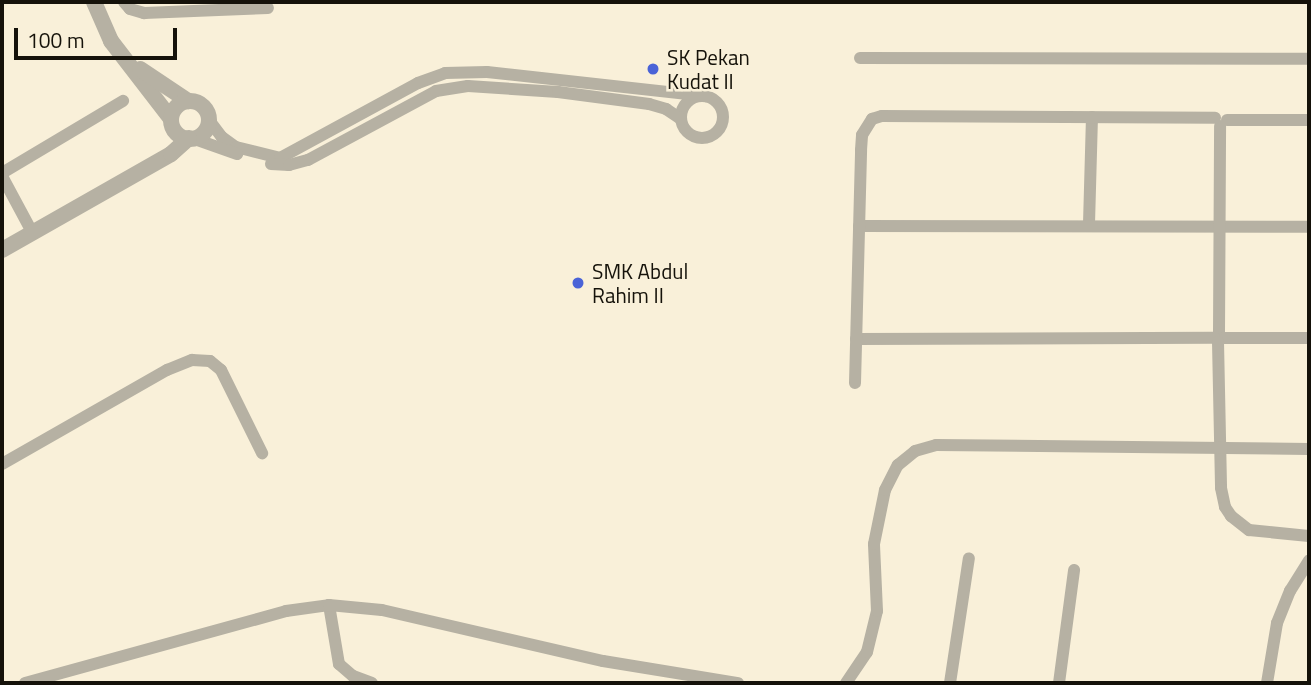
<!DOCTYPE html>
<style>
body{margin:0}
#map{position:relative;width:1311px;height:685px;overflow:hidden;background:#f9f0d9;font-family:"Titillium Web",sans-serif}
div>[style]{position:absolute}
.minor>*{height:12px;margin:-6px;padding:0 6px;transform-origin:6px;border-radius:6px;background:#b6b1a3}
.minor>.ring{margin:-6px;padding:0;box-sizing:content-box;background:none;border:12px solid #b6b1a3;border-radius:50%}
.tertiary>*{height:16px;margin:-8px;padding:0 8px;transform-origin:8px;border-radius:8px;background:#b6b1a3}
.tertiary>.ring{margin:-8px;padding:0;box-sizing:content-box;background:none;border:16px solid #b6b1a3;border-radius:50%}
.dots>*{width:19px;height:19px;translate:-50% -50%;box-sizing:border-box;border:4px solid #f9f0d9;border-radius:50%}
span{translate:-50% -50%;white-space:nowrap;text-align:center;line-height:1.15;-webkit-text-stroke:5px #f9f0d9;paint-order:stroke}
.poi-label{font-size:21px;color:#15120a}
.left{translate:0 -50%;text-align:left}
.frame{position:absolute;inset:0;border:4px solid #15120a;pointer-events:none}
.scale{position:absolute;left:14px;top:28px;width:163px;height:32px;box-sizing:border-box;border:4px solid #15120a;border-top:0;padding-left:9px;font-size:21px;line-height:24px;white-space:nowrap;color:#15120a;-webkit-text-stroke:5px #f9f0d9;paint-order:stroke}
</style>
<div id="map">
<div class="minor">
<div style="left:124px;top:2px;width:9px;rotate:49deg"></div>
<div style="left:130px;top:9px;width:15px;rotate:16deg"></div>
<div style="left:144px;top:13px;width:124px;rotate:-2.3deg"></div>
<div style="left:860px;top:58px;width:449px;rotate:0.1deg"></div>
<div class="ring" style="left:681px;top:96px;width:30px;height:30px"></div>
<div style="left:209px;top:120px;width:21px;rotate:53deg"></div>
<div style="left:222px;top:137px;width:17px;rotate:36deg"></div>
<div style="left:236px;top:147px;width:45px;rotate:14deg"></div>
<div style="left:280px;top:158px;width:157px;rotate:-28.5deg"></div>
<div style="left:418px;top:83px;width:29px;rotate:-20deg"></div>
<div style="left:445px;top:73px;width:42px;rotate:-1.4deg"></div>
<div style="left:487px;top:72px;width:220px;rotate:6.3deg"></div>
<div style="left:1227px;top:120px;width:82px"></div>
<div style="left:192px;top:138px;width:48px;rotate:19.6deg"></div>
<div style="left:271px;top:164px;width:18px;rotate:3deg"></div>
<div style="left:289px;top:165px;width:20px;rotate:-15deg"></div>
<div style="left:308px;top:160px;width:145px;rotate:-28.3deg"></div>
<div style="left:436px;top:91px;width:32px;rotate:-9deg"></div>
<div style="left:468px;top:86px;width:90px;rotate:3.8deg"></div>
<div style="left:558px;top:92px;width:92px;rotate:7.5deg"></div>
<div style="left:649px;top:104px;width:18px;rotate:16deg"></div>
<div style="left:666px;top:109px;width:18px;rotate:34deg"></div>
<div style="left:2px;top:173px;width:141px;rotate:-30.8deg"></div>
<div style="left:2px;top:176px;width:64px;rotate:61.8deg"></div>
<div style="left:1089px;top:224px;width:107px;rotate:-88.4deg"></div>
<div style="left:859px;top:226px;width:450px;rotate:0.1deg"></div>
<div style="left:1219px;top:333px;width:207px;rotate:-89.7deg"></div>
<div style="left:1224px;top:338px;width:85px"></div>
<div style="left:856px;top:339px;width:358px;rotate:-0.2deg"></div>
<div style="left:1218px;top:342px;width:146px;rotate:88.8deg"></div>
<div style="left:1221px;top:488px;width:19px;rotate:78deg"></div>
<div style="left:1225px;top:507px;width:11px;rotate:56deg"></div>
<div style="left:1231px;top:516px;width:23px;rotate:38deg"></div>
<div style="left:1249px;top:530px;width:60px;rotate:5.7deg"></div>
<div style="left:855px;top:383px;width:233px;rotate:-88.5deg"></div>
<div style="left:861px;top:150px;width:15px;rotate:-86deg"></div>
<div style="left:862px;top:135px;width:19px;rotate:-58deg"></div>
<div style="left:872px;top:119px;width:10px;rotate:-17deg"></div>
<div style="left:882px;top:116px;width:333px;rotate:0.3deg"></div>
<div style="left:2px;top:464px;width:190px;rotate:-29.7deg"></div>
<div style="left:167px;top:370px;width:27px;rotate:-22deg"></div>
<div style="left:192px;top:360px;width:18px;rotate:3deg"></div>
<div style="left:210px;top:361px;width:14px;rotate:39deg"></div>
<div style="left:221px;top:370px;width:93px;rotate:63.7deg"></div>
<div style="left:329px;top:605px;width:60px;rotate:80.4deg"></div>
<div style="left:339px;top:664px;width:18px;rotate:41deg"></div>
<div style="left:353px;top:676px;width:20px;rotate:20deg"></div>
<div style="left:25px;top:683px;width:271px;rotate:-15.4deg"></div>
<div style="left:286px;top:611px;width:43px;rotate:-7.9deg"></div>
<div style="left:329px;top:605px;width:53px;rotate:5.4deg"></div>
<div style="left:382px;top:610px;width:227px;rotate:13deg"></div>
<div style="left:603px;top:661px;width:137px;rotate:9.3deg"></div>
<div style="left:846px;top:683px;width:37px;rotate:-56deg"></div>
<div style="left:867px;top:652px;width:42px;rotate:-76.3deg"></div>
<div style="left:877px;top:611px;width:67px;rotate:-92.6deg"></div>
<div style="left:874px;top:544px;width:55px;rotate:-78.5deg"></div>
<div style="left:885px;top:490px;width:28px;rotate:-63deg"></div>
<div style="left:898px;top:465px;width:22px;rotate:-39deg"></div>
<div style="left:915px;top:451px;width:22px;rotate:-16deg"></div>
<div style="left:936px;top:445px;width:373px;rotate:0.6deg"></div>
<div style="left:950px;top:683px;width:126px;rotate:-81.4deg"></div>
<div style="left:1059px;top:683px;width:114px;rotate:-82.4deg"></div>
<div style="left:1267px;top:683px;width:61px;rotate:-80.5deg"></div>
<div style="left:1277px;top:623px;width:35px;rotate:-68deg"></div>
<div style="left:1290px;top:591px;width:36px;rotate:-58deg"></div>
</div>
<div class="tertiary">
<div style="left:94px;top:2px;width:43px;rotate:66.4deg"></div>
<div style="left:111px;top:41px;width:98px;rotate:52.4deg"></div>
<div style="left:140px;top:69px;width:58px;rotate:33.7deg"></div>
<div class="ring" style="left:171px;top:101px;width:22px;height:22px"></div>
<div style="left:2px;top:250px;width:194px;rotate:-29.6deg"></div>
<div style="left:171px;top:154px;width:24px;rotate:-42deg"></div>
</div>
<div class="dots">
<div style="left:653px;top:69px;background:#4a63d7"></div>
<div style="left:578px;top:283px;background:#4a63d7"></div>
</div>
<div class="poi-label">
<span class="left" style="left:667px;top:69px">SK Pekan<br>Kudat II</span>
<span class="left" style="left:592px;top:283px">SMK Abdul<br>Rahim II</span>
</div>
<div class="frame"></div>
<div class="scale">100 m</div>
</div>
